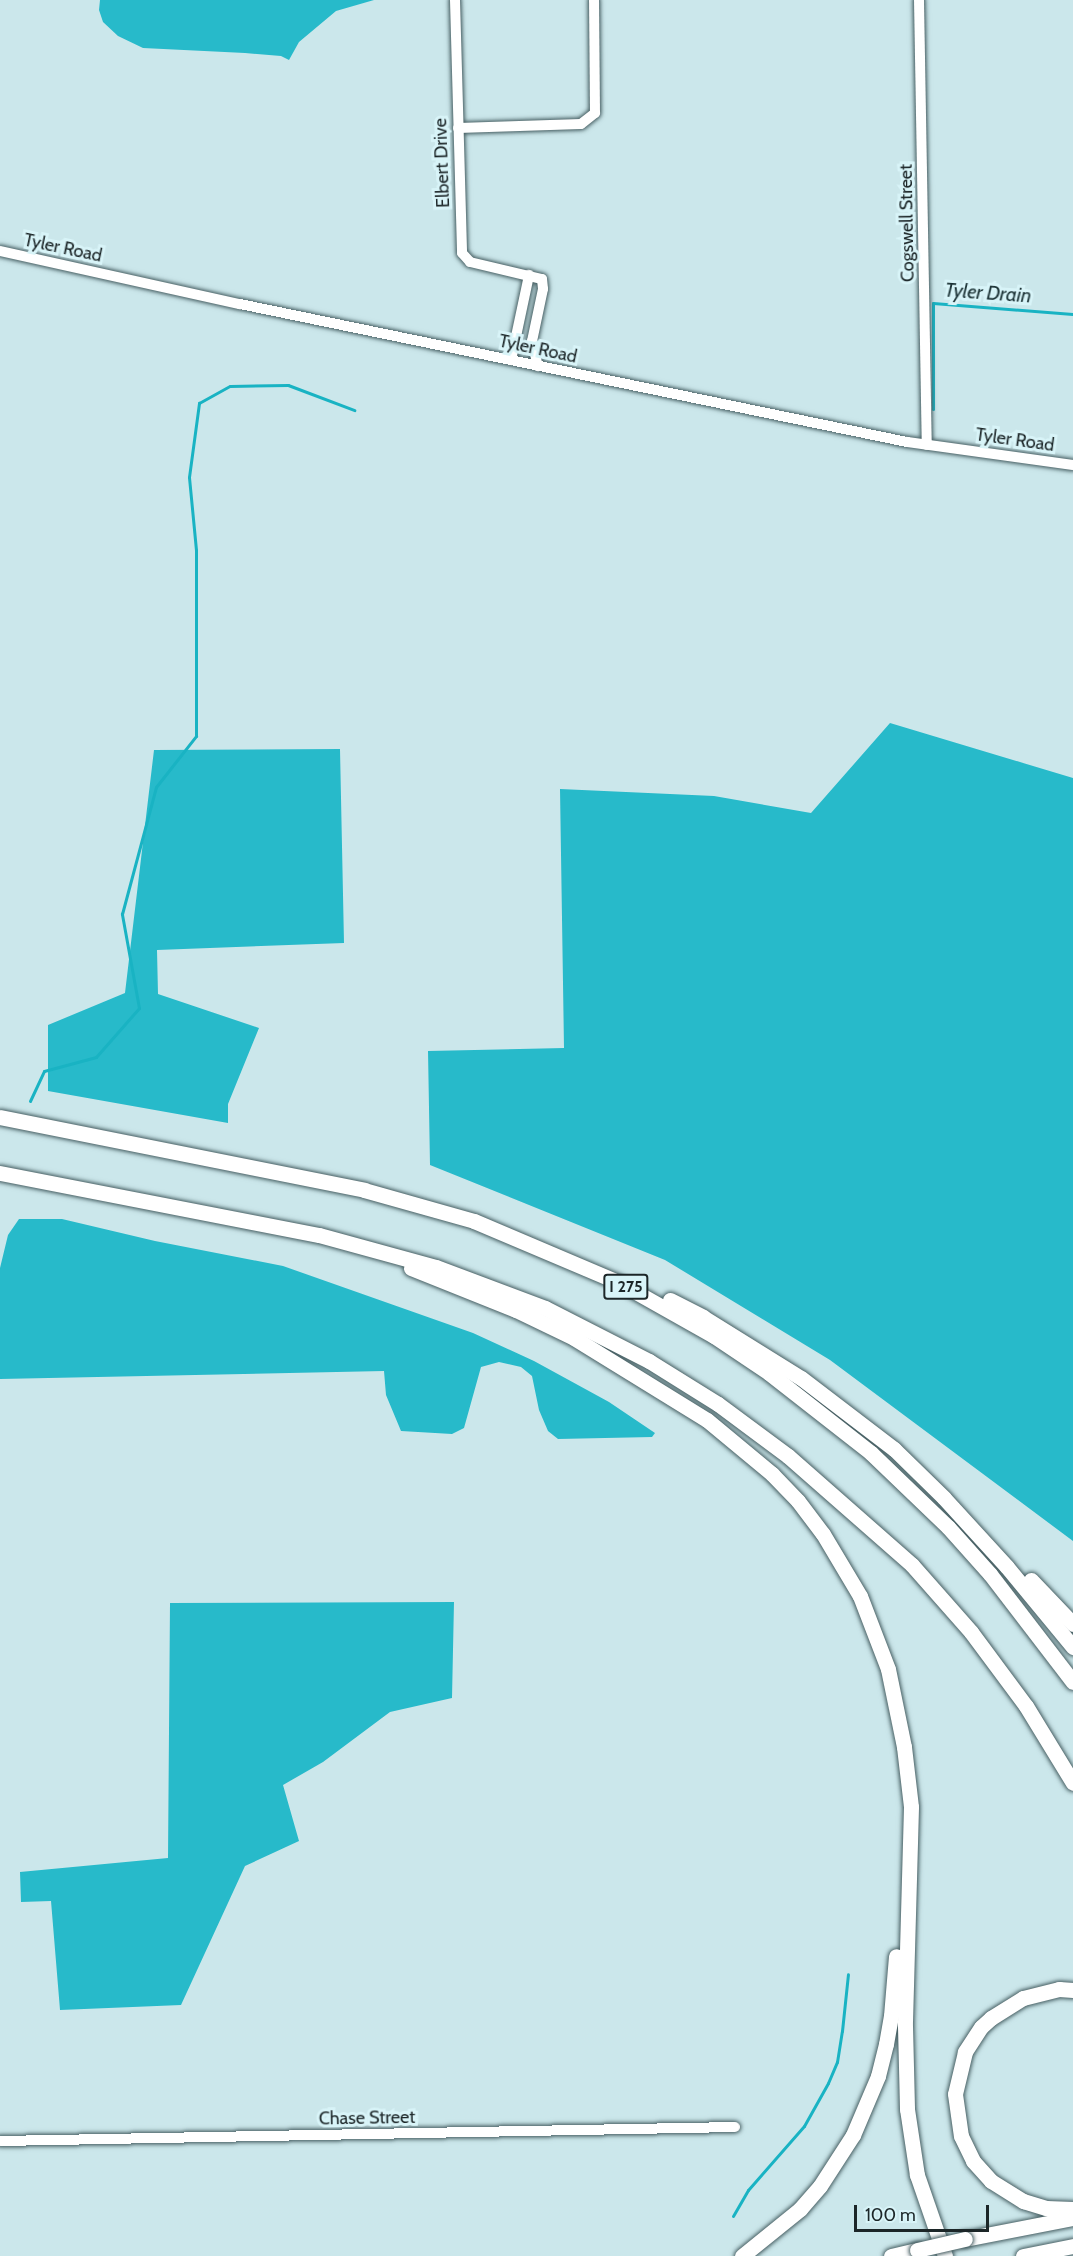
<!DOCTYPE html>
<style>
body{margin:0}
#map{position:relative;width:1073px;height:2256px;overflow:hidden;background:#cbe7eb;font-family:Cabin,sans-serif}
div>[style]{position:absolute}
.forest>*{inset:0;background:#27baca}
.stream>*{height:3px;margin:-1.5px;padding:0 1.5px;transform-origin:1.5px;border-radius:1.5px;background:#19b3c3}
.roads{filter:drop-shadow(0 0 2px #475f63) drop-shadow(0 0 2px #475f63)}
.minor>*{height:10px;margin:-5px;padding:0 5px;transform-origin:5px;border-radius:5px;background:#fff}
.highway>*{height:15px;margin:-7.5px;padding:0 7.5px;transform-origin:7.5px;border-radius:7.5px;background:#fff}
.bridges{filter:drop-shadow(0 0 2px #475f63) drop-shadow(0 0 2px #475f63)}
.highway-bridge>*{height:15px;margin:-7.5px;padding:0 7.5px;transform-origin:7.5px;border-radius:7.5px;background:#fff}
span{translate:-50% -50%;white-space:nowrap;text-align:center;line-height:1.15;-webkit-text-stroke:6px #d8f4f8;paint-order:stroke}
.shield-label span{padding:2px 4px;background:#d8f4f8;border:2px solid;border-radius:4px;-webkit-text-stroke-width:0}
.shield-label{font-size:16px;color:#1c2628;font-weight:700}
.street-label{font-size:18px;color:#1c2628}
.water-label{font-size:20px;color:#1b3235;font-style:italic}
.scale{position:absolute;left:854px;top:2205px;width:135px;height:27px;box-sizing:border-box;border:3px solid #1c2628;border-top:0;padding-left:8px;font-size:18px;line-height:21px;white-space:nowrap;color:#1c2628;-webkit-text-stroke:4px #d8f4f8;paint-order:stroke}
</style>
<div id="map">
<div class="forest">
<div style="clip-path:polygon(100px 0,374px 0,336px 11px,299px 42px,289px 60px,281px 56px,245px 53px,143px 48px,118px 36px,103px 22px,99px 10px)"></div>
<div style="clip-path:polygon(890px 723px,1073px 778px,1073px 1541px,830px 1360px,665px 1260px,430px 1165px,428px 1051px,564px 1048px,560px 789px,714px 796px,811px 813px)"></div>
<div style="clip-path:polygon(340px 749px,344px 943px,157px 950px,158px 994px,259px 1028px,228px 1104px,228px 1123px,48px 1091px,48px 1025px,125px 993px,154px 750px)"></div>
<div style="clip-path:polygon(19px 1219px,62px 1219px,155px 1241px,283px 1266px,473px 1333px,534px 1361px,609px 1402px,655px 1433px,652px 1437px,558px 1439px,548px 1431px,539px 1410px,532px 1376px,521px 1367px,499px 1362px,481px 1367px,464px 1428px,452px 1434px,401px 1431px,386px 1395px,384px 1371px,0 1379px,0 1268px,8px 1235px)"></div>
<div style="clip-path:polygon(454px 1602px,452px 1698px,390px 1712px,323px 1762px,283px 1785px,299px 1841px,245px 1866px,181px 2005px,60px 2010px,51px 1901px,21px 1902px,20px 1872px,168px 1858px,170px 1603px)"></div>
</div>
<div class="stream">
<div style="left:933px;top:409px;width:106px;rotate:-90deg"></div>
<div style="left:933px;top:303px;width:140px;rotate:4.5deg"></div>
<div style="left:30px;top:1101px;width:33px;rotate:-65deg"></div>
<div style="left:44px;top:1071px;width:54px;rotate:-15.1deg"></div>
<div style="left:96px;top:1057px;width:65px;rotate:-48.7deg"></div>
<div style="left:139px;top:1008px;width:96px;rotate:-100.3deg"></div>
<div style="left:122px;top:914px;width:131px;rotate:-75deg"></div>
<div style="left:156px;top:787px;width:65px;rotate:-51.9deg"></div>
<div style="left:196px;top:736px;width:186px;rotate:-90deg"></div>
<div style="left:196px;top:550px;width:73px;rotate:-95.5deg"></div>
<div style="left:189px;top:477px;width:75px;rotate:-82.3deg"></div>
<div style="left:199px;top:403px;width:35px;rotate:-29deg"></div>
<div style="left:230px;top:386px;width:58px;rotate:-1deg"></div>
<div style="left:288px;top:385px;width:71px;rotate:20.7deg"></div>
<div style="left:733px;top:2216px;width:30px;rotate:-60deg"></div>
<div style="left:748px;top:2190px;width:85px;rotate:-48.8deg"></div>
<div style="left:804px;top:2126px;width:49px;rotate:-60.8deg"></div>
<div style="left:828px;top:2083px;width:23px;rotate:-67deg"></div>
<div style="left:837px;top:2062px;width:31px;rotate:-81deg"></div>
<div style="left:842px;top:2031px;width:57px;rotate:-84deg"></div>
</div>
<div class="roads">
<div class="minor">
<div style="left:455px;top:0;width:253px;rotate:88.4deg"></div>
<div style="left:462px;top:253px;width:12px;rotate:48deg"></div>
<div style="left:470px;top:262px;width:74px;rotate:13.3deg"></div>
<div style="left:542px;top:279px;width:10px;rotate:84deg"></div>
<div style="left:543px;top:289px;width:53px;rotate:101.9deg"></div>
<div style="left:532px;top:341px;width:26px;rotate:77deg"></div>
<div style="left:919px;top:0;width:445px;rotate:89deg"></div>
<div style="left:458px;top:128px;width:123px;rotate:-1.9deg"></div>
<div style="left:581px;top:124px;width:18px;rotate:-38deg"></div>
<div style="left:595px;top:113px;width:113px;rotate:-90.5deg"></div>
<div style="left:0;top:251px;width:246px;rotate:12.5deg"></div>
<div style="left:240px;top:304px;width:681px;rotate:11.69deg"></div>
<div style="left:907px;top:442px;width:168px;rotate:7.9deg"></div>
<div style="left:511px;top:360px;width:87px;rotate:-78deg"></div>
<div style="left:0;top:2141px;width:735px;rotate:-1.09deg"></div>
</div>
<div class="highway">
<div style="left:0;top:1117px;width:371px;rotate:11.3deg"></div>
<div style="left:364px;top:1190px;width:114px;rotate:15.7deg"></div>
<div style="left:474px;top:1221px;width:156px;rotate:23deg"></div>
<div style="left:618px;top:1282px;width:110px;rotate:29.4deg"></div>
<div style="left:714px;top:1336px;width:66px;rotate:33.9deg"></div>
<div style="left:769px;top:1373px;width:130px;rotate:38.1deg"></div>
<div style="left:871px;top:1453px;width:107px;rotate:43.9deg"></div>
<div style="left:948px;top:1527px;width:63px;rotate:48.2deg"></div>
<div style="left:990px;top:1574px;width:136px;rotate:52.5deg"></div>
<div style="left:0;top:1173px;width:325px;rotate:11deg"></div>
<div style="left:319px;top:1235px;width:121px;rotate:15.3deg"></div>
<div style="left:436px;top:1267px;width:116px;rotate:20.6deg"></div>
<div style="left:545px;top:1308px;width:117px;rotate:27deg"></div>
<div style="left:649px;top:1361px;width:81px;rotate:31.9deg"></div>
<div style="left:718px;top:1404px;width:87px;rotate:36.6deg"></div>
<div style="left:788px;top:1456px;width:165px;rotate:41.3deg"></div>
<div style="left:912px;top:1565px;width:89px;rotate:48.6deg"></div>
<div style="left:971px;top:1632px;width:92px;rotate:53.4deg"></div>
<div style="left:1026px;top:1706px;width:90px;rotate:58.6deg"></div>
<div style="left:411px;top:1268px;width:113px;rotate:21.8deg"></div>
<div style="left:516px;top:1310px;width:64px;rotate:25.8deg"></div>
<div style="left:574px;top:1338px;width:156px;rotate:31.7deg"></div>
<div style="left:707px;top:1420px;width:85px;rotate:39.7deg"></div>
<div style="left:772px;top:1474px;width:37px;rotate:46deg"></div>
<div style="left:798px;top:1501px;width:41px;rotate:52.9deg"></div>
<div style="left:823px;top:1534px;width:72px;rotate:59.2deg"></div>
<div style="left:860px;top:1596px;width:78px;rotate:69deg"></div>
<div style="left:888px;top:1669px;width:80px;rotate:78.4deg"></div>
<div style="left:904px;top:1747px;width:60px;rotate:83.3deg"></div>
<div style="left:911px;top:1807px;width:219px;rotate:91.6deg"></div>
<div style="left:905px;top:2026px;width:83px;rotate:88.6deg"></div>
<div style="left:907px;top:2109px;width:67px;rotate:81.4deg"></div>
<div style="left:917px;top:2175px;width:86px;rotate:70.9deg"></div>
<div style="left:670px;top:1300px;width:37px;rotate:27deg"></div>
<div style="left:703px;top:1317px;width:115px;rotate:31.9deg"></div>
<div style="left:801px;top:1378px;width:117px;rotate:37.4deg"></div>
<div style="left:894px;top:1449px;width:70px;rotate:44.4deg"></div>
<div style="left:944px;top:1498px;width:93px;rotate:47.6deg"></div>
<div style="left:1007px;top:1567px;width:104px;rotate:50.5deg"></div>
<div style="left:1031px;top:1580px;width:61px;rotate:46.3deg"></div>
<div style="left:1073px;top:1990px;width:14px;rotate:-176deg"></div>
<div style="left:1059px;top:1989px;width:37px;rotate:166deg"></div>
<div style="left:1023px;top:1998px;width:38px;rotate:148deg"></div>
<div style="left:991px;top:2018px;width:13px;rotate:138deg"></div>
<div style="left:981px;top:2027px;width:30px;rotate:123deg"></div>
<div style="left:965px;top:2052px;width:43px;rotate:103.4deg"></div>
<div style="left:955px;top:2094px;width:42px;rotate:81.9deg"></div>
<div style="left:961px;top:2136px;width:28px;rotate:64deg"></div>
<div style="left:973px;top:2161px;width:27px;rotate:48deg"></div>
<div style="left:991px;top:2181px;width:38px;rotate:32deg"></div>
<div style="left:1023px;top:2201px;width:24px;rotate:17deg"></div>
<div style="left:1046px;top:2208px;width:27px;rotate:2deg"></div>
<div style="left:965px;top:2239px;width:110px;rotate:-11deg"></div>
<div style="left:742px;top:2256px;width:75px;rotate:-39deg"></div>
<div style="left:800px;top:2209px;width:30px;rotate:-49deg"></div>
<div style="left:820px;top:2186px;width:61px;rotate:-57.1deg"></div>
<div style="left:853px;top:2135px;width:64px;rotate:-67deg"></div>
<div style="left:878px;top:2076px;width:33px;rotate:-76deg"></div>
<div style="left:886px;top:2044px;width:28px;rotate:-80deg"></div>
<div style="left:891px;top:2016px;width:60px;rotate:-85.2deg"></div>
<div style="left:891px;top:2256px;width:27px;rotate:-13deg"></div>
<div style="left:1023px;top:2256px;width:51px;rotate:-11.3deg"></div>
</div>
</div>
<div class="bridges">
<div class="highway-bridge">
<div style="left:917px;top:2250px;width:49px;rotate:-12.9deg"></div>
</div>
</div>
<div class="shield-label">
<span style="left:626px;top:1287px">I 275</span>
</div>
<div class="street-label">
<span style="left:442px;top:163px;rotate:-92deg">Elbert Drive</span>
<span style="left:907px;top:223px;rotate:-91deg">Cogswell Street</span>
<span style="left:63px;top:248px;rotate:12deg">Tyler Road</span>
<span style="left:538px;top:349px;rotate:12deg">Tyler Road</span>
<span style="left:1015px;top:440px;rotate:8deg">Tyler Road</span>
<span style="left:367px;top:2118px;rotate:-1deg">Chase Street</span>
</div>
<div class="water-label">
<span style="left:988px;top:293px;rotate:4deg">Tyler Drain</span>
</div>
<div class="scale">100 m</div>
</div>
